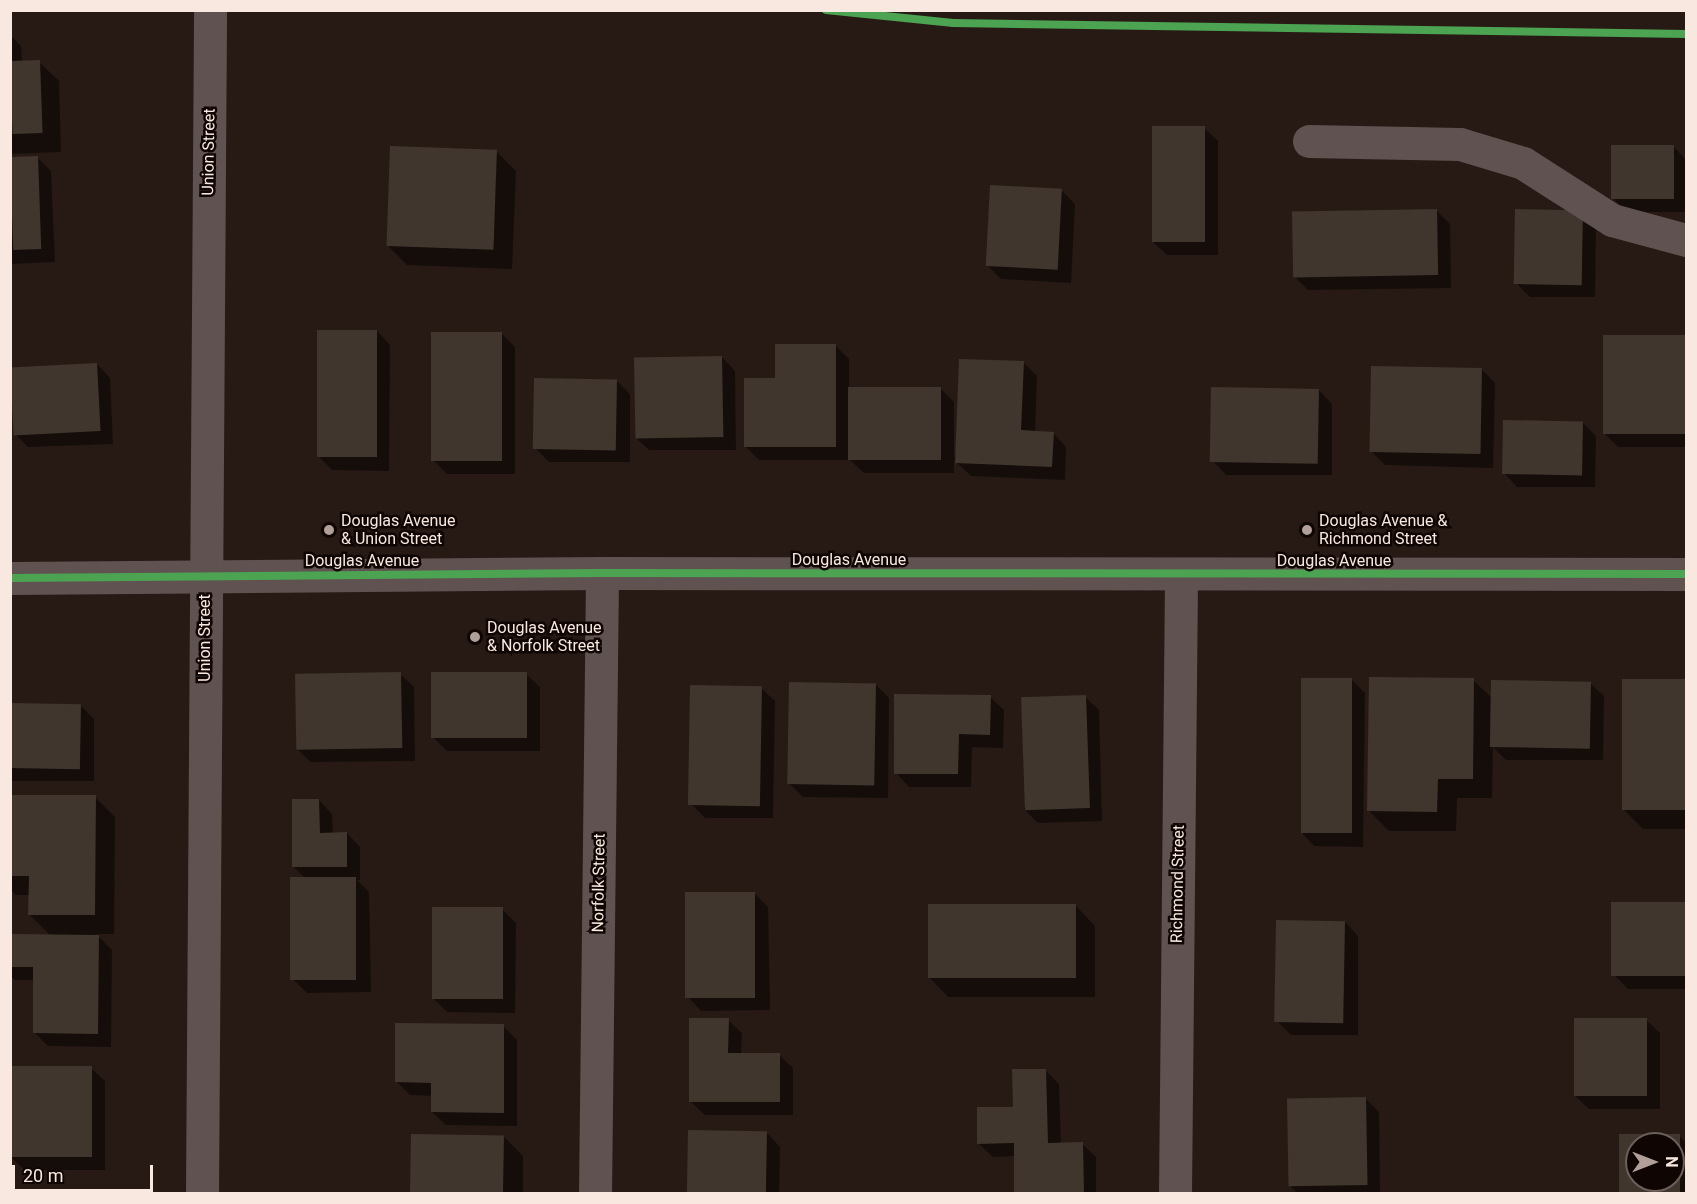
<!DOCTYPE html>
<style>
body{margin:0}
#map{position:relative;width:1697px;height:1204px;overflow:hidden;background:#271a14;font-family:Roboto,sans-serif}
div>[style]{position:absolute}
.shadow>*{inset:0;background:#0007}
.building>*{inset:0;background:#40362e;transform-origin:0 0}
.minor>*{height:33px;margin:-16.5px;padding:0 16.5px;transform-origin:16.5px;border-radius:16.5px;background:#605251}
.cycleway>*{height:8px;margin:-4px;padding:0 4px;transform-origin:4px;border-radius:4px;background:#4ca352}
.dots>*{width:16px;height:16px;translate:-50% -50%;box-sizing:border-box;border:3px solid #0f0603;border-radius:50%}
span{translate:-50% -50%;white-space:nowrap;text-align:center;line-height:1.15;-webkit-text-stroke:5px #0f0603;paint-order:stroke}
.street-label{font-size:16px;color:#f9e8e0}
.poi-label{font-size:16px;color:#f9e8e0}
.left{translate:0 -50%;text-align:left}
.frame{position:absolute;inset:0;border:12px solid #f9e8e0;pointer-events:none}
.north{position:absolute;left:1625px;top:1132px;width:60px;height:60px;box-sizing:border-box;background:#0f0603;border:2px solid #6d605b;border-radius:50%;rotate:90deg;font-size:16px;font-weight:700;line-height:24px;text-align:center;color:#f9e8e0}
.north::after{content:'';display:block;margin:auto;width:21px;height:27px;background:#b0a099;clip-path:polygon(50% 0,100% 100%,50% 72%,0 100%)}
.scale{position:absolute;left:12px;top:1165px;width:141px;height:27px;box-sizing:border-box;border:3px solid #f9e8e0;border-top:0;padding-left:8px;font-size:18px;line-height:21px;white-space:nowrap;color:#f9e8e0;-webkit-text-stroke:4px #0f0603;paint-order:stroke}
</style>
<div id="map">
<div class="shadow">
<div style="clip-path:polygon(10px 35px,21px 46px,22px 62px,39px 62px,59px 81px,61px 152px,10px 154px)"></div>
<div style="clip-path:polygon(1204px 128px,1218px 141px,1218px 255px,1167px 255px,1153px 242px)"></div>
<div style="clip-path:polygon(1673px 146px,1686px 160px,1686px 212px,1626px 212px,1613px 198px)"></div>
<div style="clip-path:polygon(496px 151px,516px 171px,512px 269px,407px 265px,387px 245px)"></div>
<div style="clip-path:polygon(38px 158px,51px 171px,55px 262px,10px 264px,10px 159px)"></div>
<div style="clip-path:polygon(1061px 190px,1075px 204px,1071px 283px,1001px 279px,988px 266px)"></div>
<div style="clip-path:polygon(1437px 211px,1450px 224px,1451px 288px,1308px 290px,1294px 276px)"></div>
<div style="clip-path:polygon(1582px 211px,1596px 225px,1595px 297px,1530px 297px,1516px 283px)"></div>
<div style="clip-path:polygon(377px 331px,390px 345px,389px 471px,332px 470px,318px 456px)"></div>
<div style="clip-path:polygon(501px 333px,515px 347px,515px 474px,447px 474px,433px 460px)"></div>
<div style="clip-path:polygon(1684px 337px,1686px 447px,1618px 447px,1604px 433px)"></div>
<div style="clip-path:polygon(836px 346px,849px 359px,849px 390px,941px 389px,954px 402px,954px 458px,1023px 362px,1037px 376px,1035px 433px,1053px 433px,1066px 447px,1065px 480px,971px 476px,954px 460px,954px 473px,864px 473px,850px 460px,759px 460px,745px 446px,777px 380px)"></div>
<div style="clip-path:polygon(722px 357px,735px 371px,736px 450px,649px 450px,635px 437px)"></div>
<div style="clip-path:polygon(97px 364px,110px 378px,113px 444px,28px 447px,14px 433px)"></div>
<div style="clip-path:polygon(1481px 369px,1495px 383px,1493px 468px,1385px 465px,1371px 451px)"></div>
<div style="clip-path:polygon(616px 380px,630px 394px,630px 462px,549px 462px,536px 449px)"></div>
<div style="clip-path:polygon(1319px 390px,1332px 404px,1332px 475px,1226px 475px,1213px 461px)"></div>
<div style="clip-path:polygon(1582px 422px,1596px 436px,1595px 487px,1517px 487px,1504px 473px)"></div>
<div style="clip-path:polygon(400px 674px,414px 687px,415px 761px,311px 762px,297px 749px)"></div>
<div style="clip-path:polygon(526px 674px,540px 687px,540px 751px,447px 751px,433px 737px)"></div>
<div style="clip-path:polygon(1351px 679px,1365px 693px,1363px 847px,1314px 846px,1301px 832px)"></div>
<div style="clip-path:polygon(1473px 680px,1493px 699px,1590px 683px,1604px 696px,1603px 760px,1506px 760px,1493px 747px,1492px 798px,1457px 798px,1456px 831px,1389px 831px,1369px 811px)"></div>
<div style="clip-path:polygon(1623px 681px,1686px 681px,1686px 829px,1643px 829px,1623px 809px)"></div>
<div style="clip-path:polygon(876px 685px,889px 698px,888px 798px,803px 797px,789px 783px)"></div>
<div style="clip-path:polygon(761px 688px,775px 701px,773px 818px,705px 818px,692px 805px)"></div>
<div style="clip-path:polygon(990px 697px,1004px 710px,1003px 748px,972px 747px,971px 787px,909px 787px,896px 773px)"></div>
<div style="clip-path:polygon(1085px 697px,1099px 710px,1102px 821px,1038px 823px,1024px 809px)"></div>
<div style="clip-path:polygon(10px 705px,81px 706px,94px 719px,94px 781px,10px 781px)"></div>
<div style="clip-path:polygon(10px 797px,95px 797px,115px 817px,114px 934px,96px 934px,112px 950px,111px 1047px,48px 1046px,34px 1032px,34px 980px,15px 980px,10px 976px,10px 936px,51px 936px,30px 915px,30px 895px,16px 895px,10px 890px)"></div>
<div style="clip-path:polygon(319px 800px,332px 814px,333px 834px,347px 833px,360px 847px,360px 880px,357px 880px,369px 892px,371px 992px,307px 993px,293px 979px,305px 878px,293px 866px)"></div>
<div style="clip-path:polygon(755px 894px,768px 907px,770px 1010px,701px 1011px,688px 997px)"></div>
<div style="clip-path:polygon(1613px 903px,1686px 903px,1686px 989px,1628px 989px,1614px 975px)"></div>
<div style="clip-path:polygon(1076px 906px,1095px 926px,1095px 997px,948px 997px,929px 977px)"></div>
<div style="clip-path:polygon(502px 909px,516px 923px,515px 1013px,447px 1012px,434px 999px)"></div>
<div style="clip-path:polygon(1345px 922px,1358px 936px,1358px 1035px,1291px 1035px,1277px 1021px)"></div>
<div style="clip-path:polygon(728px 1020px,742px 1033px,741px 1055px,779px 1055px,793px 1068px,793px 1115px,705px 1115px,691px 1102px)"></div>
<div style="clip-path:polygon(1646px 1020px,1660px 1033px,1660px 1109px,1589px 1109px,1575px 1096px)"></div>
<div style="clip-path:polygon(503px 1026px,517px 1040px,517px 1126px,446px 1125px,432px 1112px,433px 1096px,410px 1095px,397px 1082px)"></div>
<div style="clip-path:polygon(91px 1068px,105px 1081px,105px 1170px,24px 1170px,11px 1157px)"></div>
<div style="clip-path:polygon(1046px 1071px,1059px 1084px,1061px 1144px,1082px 1144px,1096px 1157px,1096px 1194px,1016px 1194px,1015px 1156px,993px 1157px,979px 1144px)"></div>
<div style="clip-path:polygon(1365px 1098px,1379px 1112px,1380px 1194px,1298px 1194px,1291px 1187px)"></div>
<div style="clip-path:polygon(767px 1133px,780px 1147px,779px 1194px,688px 1194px)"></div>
<div style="clip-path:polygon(evenodd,1621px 1135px,1679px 1135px,1686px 1143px,1686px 1194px,1621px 1194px,1621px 1135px,1637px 1144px,1673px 1144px,1673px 1180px,1637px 1180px,1637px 1144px)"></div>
<div style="clip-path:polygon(504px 1137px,523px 1156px,523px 1194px,412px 1194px)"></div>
</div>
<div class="building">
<div style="left:40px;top:60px;width:73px;height:30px;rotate:88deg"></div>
<div style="left:1152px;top:126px;width:53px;height:116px"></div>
<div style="left:1611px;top:145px;width:63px;height:54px"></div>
<div style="left:390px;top:146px;width:107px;height:100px;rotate:2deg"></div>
<div style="left:38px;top:156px;width:93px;height:28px;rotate:88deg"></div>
<div style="left:990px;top:185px;width:72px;height:81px;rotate:3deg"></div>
<div style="left:1437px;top:209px;width:66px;height:145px;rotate:89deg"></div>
<div style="left:1515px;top:209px;width:68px;height:75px;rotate:1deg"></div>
<div style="left:317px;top:330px;width:60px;height:127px"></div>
<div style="left:431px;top:332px;width:71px;height:129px"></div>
<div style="left:1603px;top:335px;width:82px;height:99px"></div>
<div style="clip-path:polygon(775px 344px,836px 344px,836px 447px,744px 447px,744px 378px,775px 378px)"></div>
<div style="left:722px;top:356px;width:81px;height:88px;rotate:89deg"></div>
<div style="clip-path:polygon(959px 359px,1024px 361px,1021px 430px,1054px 432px,1052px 467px,955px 463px)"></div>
<div style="left:97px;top:363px;width:68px;height:87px;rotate:87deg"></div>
<div style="left:1371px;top:366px;width:111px;height:86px;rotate:1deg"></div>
<div style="left:534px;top:378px;width:83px;height:71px;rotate:1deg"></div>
<div style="left:941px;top:387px;width:73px;height:93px;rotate:90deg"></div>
<div style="left:1211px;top:387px;width:108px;height:75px;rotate:1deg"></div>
<div style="left:1503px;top:420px;width:80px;height:54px;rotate:1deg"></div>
<div style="left:401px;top:672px;width:76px;height:106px;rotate:89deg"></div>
<div style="left:431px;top:672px;width:96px;height:66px"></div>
<div style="clip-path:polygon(1369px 677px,1474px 678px,1473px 779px,1438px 779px,1437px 812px,1367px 811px)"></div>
<div style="left:1301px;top:678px;width:51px;height:155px"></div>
<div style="left:1622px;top:679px;width:64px;height:131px"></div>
<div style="left:1491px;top:680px;width:100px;height:67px;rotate:1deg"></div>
<div style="left:789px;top:682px;width:87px;height:102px;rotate:1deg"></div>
<div style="left:690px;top:685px;width:72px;height:120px;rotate:1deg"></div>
<div style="clip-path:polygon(894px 694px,991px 695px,990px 735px,959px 734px,958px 774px,894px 774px)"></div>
<div style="left:1086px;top:695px;width:113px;height:65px;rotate:88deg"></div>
<div style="left:10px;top:703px;width:71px;height:65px;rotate:1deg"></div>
<div style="clip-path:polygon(10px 795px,96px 795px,95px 915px,28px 915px,29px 876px,10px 876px)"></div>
<div style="clip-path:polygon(292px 799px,319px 799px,320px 833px,347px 832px,347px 867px,292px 867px)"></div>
<div style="left:290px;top:877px;width:66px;height:103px"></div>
<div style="left:685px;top:892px;width:70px;height:106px"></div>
<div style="left:1611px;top:902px;width:75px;height:74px"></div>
<div style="left:928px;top:904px;width:148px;height:74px"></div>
<div style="left:432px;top:907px;width:71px;height:92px"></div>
<div style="left:1276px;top:920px;width:69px;height:102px;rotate:1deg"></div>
<div style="clip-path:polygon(10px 934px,99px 935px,98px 1034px,33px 1033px,33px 967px,10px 967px)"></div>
<div style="clip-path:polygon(689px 1018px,729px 1018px,728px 1053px,780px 1053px,780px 1102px,689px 1102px)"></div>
<div style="left:1574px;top:1018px;width:73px;height:78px"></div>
<div style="clip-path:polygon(395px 1023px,504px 1024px,504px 1113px,431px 1112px,431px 1083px,395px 1082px)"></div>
<div style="left:10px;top:1066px;width:82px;height:91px"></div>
<div style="clip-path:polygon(1012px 1069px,1046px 1069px,1048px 1143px,1083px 1142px,1084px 1194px,1014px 1194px,1014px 1143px,977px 1144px,977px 1107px,1013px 1107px)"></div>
<div style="left:1366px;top:1097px;width:88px;height:79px;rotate:89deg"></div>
<div style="left:688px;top:1130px;width:79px;height:64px;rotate:1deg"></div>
<div style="left:411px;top:1134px;width:93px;height:60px;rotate:1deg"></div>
<div style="clip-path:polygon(evenodd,1619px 1134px,1680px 1134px,1680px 1194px,1619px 1194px,1619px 1134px,1637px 1144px,1673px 1144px,1673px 1180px,1637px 1180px,1637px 1144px)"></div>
<div style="left:10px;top:1190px;width:78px;height:4px"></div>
</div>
<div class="minor">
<div style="left:1309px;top:141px;width:151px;rotate:1.1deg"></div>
<div style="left:1460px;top:144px;width:66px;rotate:16.8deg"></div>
<div style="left:1523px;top:163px;width:106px;rotate:32.6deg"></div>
<div style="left:1612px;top:220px;width:77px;rotate:15.1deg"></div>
<div style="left:10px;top:578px;width:592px;rotate:-0.48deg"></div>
<div style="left:602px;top:573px;width:1084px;rotate:0.05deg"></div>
<div style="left:202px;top:1194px;width:1184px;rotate:-89.61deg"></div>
<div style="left:595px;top:1194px;width:621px;rotate:-89.35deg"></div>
<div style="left:1175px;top:1194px;width:619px;rotate:-89.44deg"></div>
</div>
<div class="cycleway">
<div style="left:826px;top:10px;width:128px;rotate:5.8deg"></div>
<div style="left:953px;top:23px;width:733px;rotate:0.86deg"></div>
<div style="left:10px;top:578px;width:592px;rotate:-0.48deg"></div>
<div style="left:602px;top:573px;width:1084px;rotate:0.05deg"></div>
</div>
<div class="dots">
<div style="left:329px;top:530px;background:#b0a099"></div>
<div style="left:1307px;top:530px;background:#b0a099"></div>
<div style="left:475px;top:637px;background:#b0a099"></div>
</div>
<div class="street-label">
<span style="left:209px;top:152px;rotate:-89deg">Union Street</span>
<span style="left:849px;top:560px">Douglas Avenue</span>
<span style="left:362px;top:561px">Douglas Avenue</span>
<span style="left:1334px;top:561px">Douglas Avenue</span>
<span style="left:205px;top:638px;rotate:-90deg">Union Street</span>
<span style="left:599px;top:883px;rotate:-89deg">Norfolk Street</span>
<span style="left:1178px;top:884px;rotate:-89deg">Richmond Street</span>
</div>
<div class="poi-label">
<span class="left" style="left:341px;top:530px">Douglas Avenue<br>&amp; Union Street</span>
<span class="left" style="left:1319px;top:530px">Douglas Avenue &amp;<br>Richmond Street</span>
<span class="left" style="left:487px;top:637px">Douglas Avenue<br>&amp; Norfolk Street</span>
</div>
<div class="frame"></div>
<div class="north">N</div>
<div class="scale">20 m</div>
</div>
